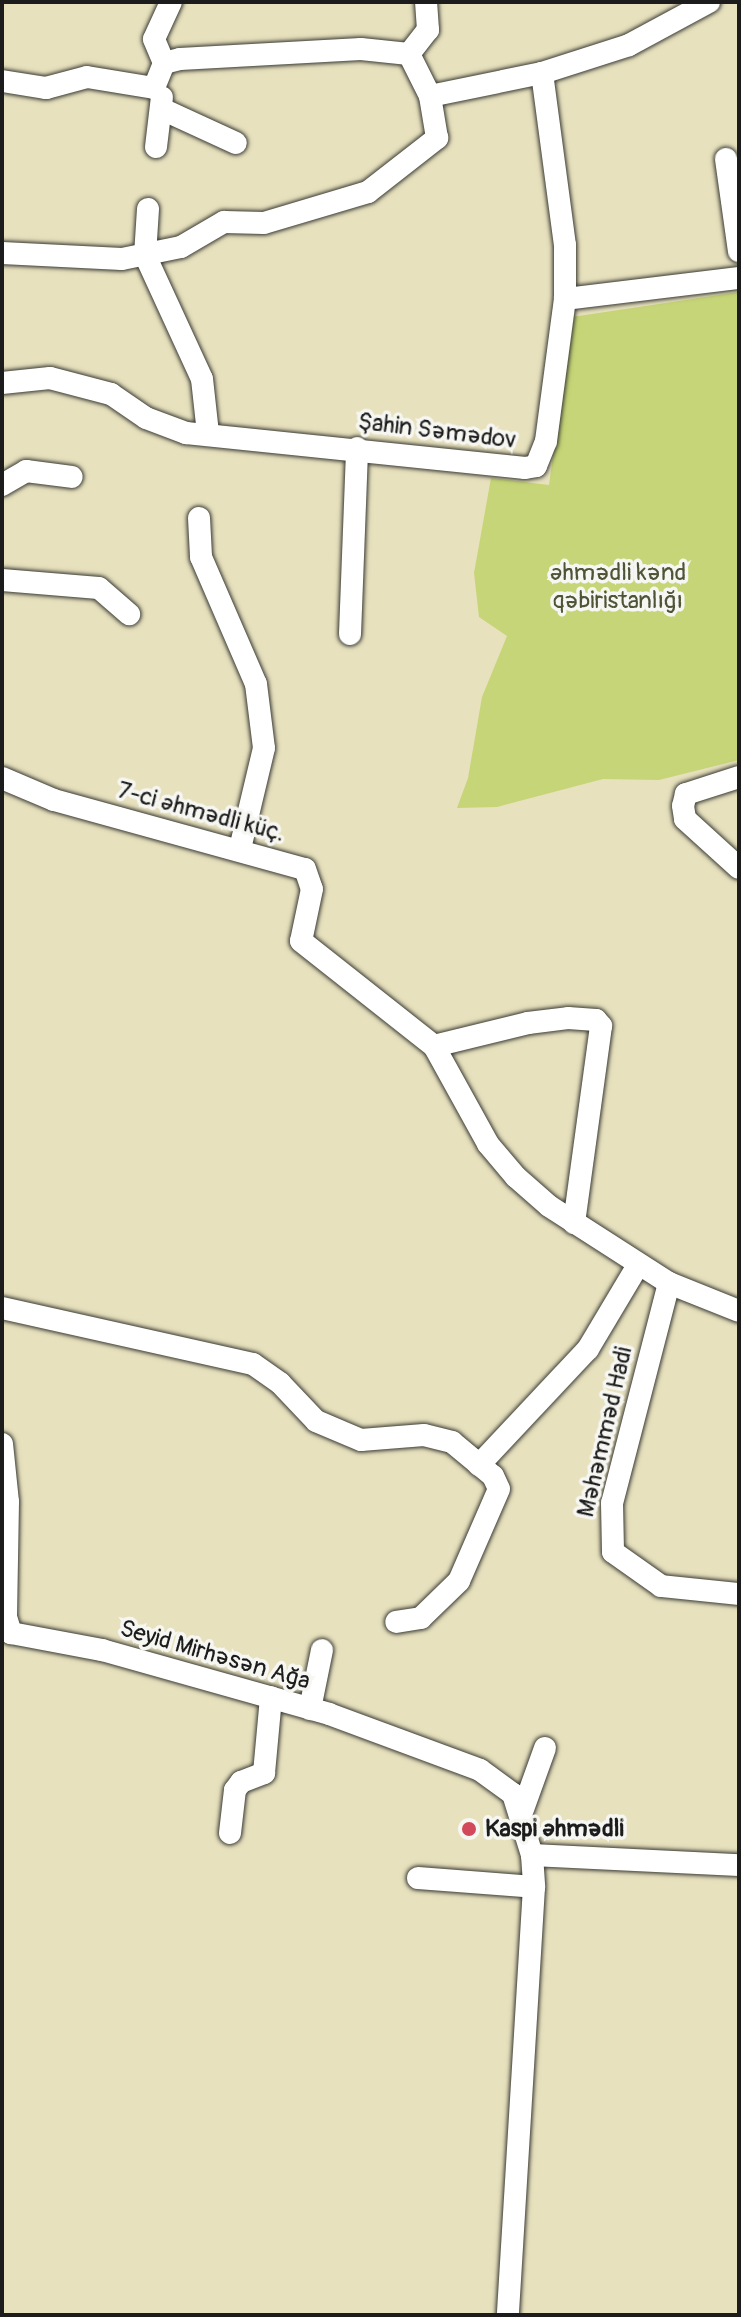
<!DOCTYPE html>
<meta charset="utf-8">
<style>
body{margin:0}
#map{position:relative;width:741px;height:2317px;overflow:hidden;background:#e7e1be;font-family:Pangolin,sans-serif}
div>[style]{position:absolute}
.green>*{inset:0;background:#c6d577}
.roads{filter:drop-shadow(0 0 2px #3a3a34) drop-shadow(0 0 2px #3a3a34)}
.minor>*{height:22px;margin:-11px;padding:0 11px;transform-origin:11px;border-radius:11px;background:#fff}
.dots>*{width:22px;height:22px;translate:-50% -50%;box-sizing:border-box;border:4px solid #f6f6f2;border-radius:50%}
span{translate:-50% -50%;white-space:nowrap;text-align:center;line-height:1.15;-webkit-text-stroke:7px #f6f6f2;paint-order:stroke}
.street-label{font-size:24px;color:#1c1c1c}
.park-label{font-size:24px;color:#4f5437}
.poi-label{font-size:24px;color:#1c1c1c;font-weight:700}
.left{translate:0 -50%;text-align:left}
.frame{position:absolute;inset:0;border:4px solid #1c1c1c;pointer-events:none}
</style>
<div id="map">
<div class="green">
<div style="clip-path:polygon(739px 292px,739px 760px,659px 780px,603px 779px,497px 807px,457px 808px,468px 778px,482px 697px,507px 636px,479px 617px,474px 573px,491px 478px,549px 485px,572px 317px)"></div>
</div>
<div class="roads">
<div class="minor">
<div style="left:409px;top:54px;width:31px;rotate:-52deg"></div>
<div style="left:428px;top:30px;width:28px;rotate:-94deg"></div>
<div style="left:164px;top:63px;width:26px;rotate:-113deg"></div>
<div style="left:154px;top:39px;width:41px;rotate:-65.3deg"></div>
<div style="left:542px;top:73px;width:174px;rotate:82.4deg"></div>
<div style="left:565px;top:245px;width:54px;rotate:90deg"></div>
<div style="left:2px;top:81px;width:45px;rotate:9deg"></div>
<div style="left:46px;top:88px;width:42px;rotate:-15deg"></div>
<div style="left:87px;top:77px;width:68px;rotate:9.3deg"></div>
<div style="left:154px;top:88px;width:27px;rotate:-68deg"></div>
<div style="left:164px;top:63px;width:16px;rotate:-14deg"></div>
<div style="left:180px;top:59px;width:181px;rotate:-3.2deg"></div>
<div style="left:361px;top:49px;width:48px;rotate:5.9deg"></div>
<div style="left:409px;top:54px;width:47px;rotate:63.4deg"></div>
<div style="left:430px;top:96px;width:114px;rotate:-11.6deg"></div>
<div style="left:542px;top:73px;width:91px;rotate:-17.8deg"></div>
<div style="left:629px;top:45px;width:91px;rotate:-28.3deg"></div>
<div style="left:164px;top:110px;width:79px;rotate:24.6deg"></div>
<div style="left:156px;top:147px;width:50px;rotate:-83.2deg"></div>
<div style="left:726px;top:159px;width:93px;rotate:82deg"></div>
<div style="left:148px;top:209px;width:46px;rotate:93.7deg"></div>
<div style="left:145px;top:255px;width:136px;rotate:65.3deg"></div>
<div style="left:202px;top:379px;width:54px;rotate:83.7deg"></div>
<div style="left:2px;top:253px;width:120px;rotate:2.9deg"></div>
<div style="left:122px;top:259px;width:60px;rotate:-11.5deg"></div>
<div style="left:181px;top:247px;width:50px;rotate:-30.2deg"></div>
<div style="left:224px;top:222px;width:40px;rotate:1.4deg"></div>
<div style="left:264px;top:223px;width:109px;rotate:-16.6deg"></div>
<div style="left:368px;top:192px;width:88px;rotate:-38deg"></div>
<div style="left:437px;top:138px;width:43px;rotate:-99.5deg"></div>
<div style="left:2px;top:383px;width:48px;rotate:-5.9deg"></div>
<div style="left:50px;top:378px;width:63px;rotate:14.7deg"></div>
<div style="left:111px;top:394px;width:42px;rotate:34.4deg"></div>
<div style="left:146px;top:418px;width:43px;rotate:20.6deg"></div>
<div style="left:186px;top:433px;width:341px;rotate:5.9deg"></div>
<div style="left:525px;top:468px;width:11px;rotate:-10deg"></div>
<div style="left:536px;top:466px;width:27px;rotate:-68deg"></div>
<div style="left:546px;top:441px;width:143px;rotate:-82.4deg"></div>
<div style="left:565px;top:299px;width:175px;rotate:-6.9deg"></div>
<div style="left:2px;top:485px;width:28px;rotate:-30deg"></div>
<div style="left:26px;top:471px;width:46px;rotate:7.4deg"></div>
<div style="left:199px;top:518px;width:39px;rotate:87deg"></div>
<div style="left:201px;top:557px;width:138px;rotate:66.6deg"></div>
<div style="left:256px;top:684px;width:64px;rotate:82.9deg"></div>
<div style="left:264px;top:748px;width:104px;rotate:103.4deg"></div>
<div style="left:2px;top:580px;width:97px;rotate:4.7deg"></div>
<div style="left:99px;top:588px;width:40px;rotate:41deg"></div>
<div style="left:350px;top:634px;width:186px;rotate:-87.8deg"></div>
<div style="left:739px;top:777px;width:56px;rotate:162.2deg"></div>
<div style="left:686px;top:794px;width:12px;rotate:104deg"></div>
<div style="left:683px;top:806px;width:13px;rotate:81deg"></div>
<div style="left:685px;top:819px;width:73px;rotate:42.2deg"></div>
<div style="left:2px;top:778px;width:56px;rotate:22.9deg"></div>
<div style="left:54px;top:800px;width:260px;rotate:15.4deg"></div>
<div style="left:305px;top:869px;width:21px;rotate:71deg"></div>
<div style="left:312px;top:889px;width:53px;rotate:101.9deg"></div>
<div style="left:301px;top:941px;width:169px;rotate:38.3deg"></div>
<div style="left:434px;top:1046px;width:112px;rotate:61.1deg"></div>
<div style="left:488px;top:1144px;width:43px;rotate:49.7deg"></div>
<div style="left:516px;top:1177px;width:44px;rotate:41.3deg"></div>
<div style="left:549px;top:1206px;width:143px;rotate:32.7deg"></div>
<div style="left:669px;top:1283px;width:75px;rotate:21.8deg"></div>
<div style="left:434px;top:1046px;width:97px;rotate:-13.7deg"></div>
<div style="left:528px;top:1023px;width:40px;rotate:-7.1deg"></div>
<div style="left:568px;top:1018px;width:28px;rotate:4deg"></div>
<div style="left:596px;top:1020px;width:8px;rotate:50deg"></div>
<div style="left:601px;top:1026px;width:199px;rotate:97.8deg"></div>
<div style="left:669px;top:1283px;width:227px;rotate:104.5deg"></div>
<div style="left:612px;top:1503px;width:49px;rotate:88.8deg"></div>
<div style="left:613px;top:1552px;width:59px;rotate:35.3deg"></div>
<div style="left:661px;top:1586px;width:78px;rotate:5.9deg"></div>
<div style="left:2px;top:1308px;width:257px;rotate:12.6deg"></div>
<div style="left:253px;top:1364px;width:33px;rotate:35deg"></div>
<div style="left:280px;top:1383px;width:52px;rotate:46.5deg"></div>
<div style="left:316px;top:1421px;width:49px;rotate:22.9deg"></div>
<div style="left:361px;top:1440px;width:63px;rotate:-4.5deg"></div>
<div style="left:424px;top:1435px;width:29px;rotate:14deg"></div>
<div style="left:452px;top:1442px;width:53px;rotate:39.7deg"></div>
<div style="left:493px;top:1476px;width:14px;rotate:65deg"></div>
<div style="left:499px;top:1489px;width:100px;rotate:113.5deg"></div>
<div style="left:459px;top:1581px;width:53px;rotate:135.8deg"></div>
<div style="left:421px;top:1618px;width:25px;rotate:171deg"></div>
<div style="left:2px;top:1444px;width:58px;rotate:84.1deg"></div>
<div style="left:8px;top:1502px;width:115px;rotate:91deg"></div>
<div style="left:6px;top:1617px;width:17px;rotate:73deg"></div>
<div style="left:11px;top:1633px;width:93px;rotate:10.6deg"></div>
<div style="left:102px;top:1650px;width:236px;rotate:15.7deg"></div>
<div style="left:329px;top:1714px;width:161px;rotate:20.3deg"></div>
<div style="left:480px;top:1770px;width:41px;rotate:36deg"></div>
<div style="left:513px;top:1794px;width:64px;rotate:72.7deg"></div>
<div style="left:532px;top:1855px;width:32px;rotate:86deg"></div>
<div style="left:534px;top:1887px;width:429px;rotate:93.5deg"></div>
<div style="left:479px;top:1465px;width:159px;rotate:-46.8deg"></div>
<div style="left:588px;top:1349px;width:98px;rotate:-59.2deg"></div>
<div style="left:310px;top:1709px;width:60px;rotate:-78.5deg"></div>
<div style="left:522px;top:1812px;width:68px;rotate:-70.2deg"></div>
<div style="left:230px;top:1833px;width:43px;rotate:-83.4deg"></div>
<div style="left:235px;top:1790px;width:10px;rotate:-53deg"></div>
<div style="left:241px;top:1782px;width:25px;rotate:-21deg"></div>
<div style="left:264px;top:1773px;width:76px;rotate:-84.7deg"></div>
<div style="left:532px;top:1855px;width:207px;rotate:2.8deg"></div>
<div style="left:418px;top:1878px;width:116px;rotate:4.4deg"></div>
</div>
</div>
<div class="dots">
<div style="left:469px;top:1829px;background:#d1495b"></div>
</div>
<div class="street-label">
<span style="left:437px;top:431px;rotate:7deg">Şahin Səmədov</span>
<span style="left:201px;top:812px;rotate:15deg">7-ci Əhmədli küç.</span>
<span style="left:605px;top:1432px;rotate:-77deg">Məhəmməd Hadi</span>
<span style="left:215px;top:1655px;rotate:16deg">Seyid Mirhəsən Ağa</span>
</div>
<div class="park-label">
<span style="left:618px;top:587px">Əhmədli kənd<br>qəbiristanlığı</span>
</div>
<div class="poi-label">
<span class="left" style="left:485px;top:1829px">Kaspi Əhmədli</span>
</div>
<div class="frame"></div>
</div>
